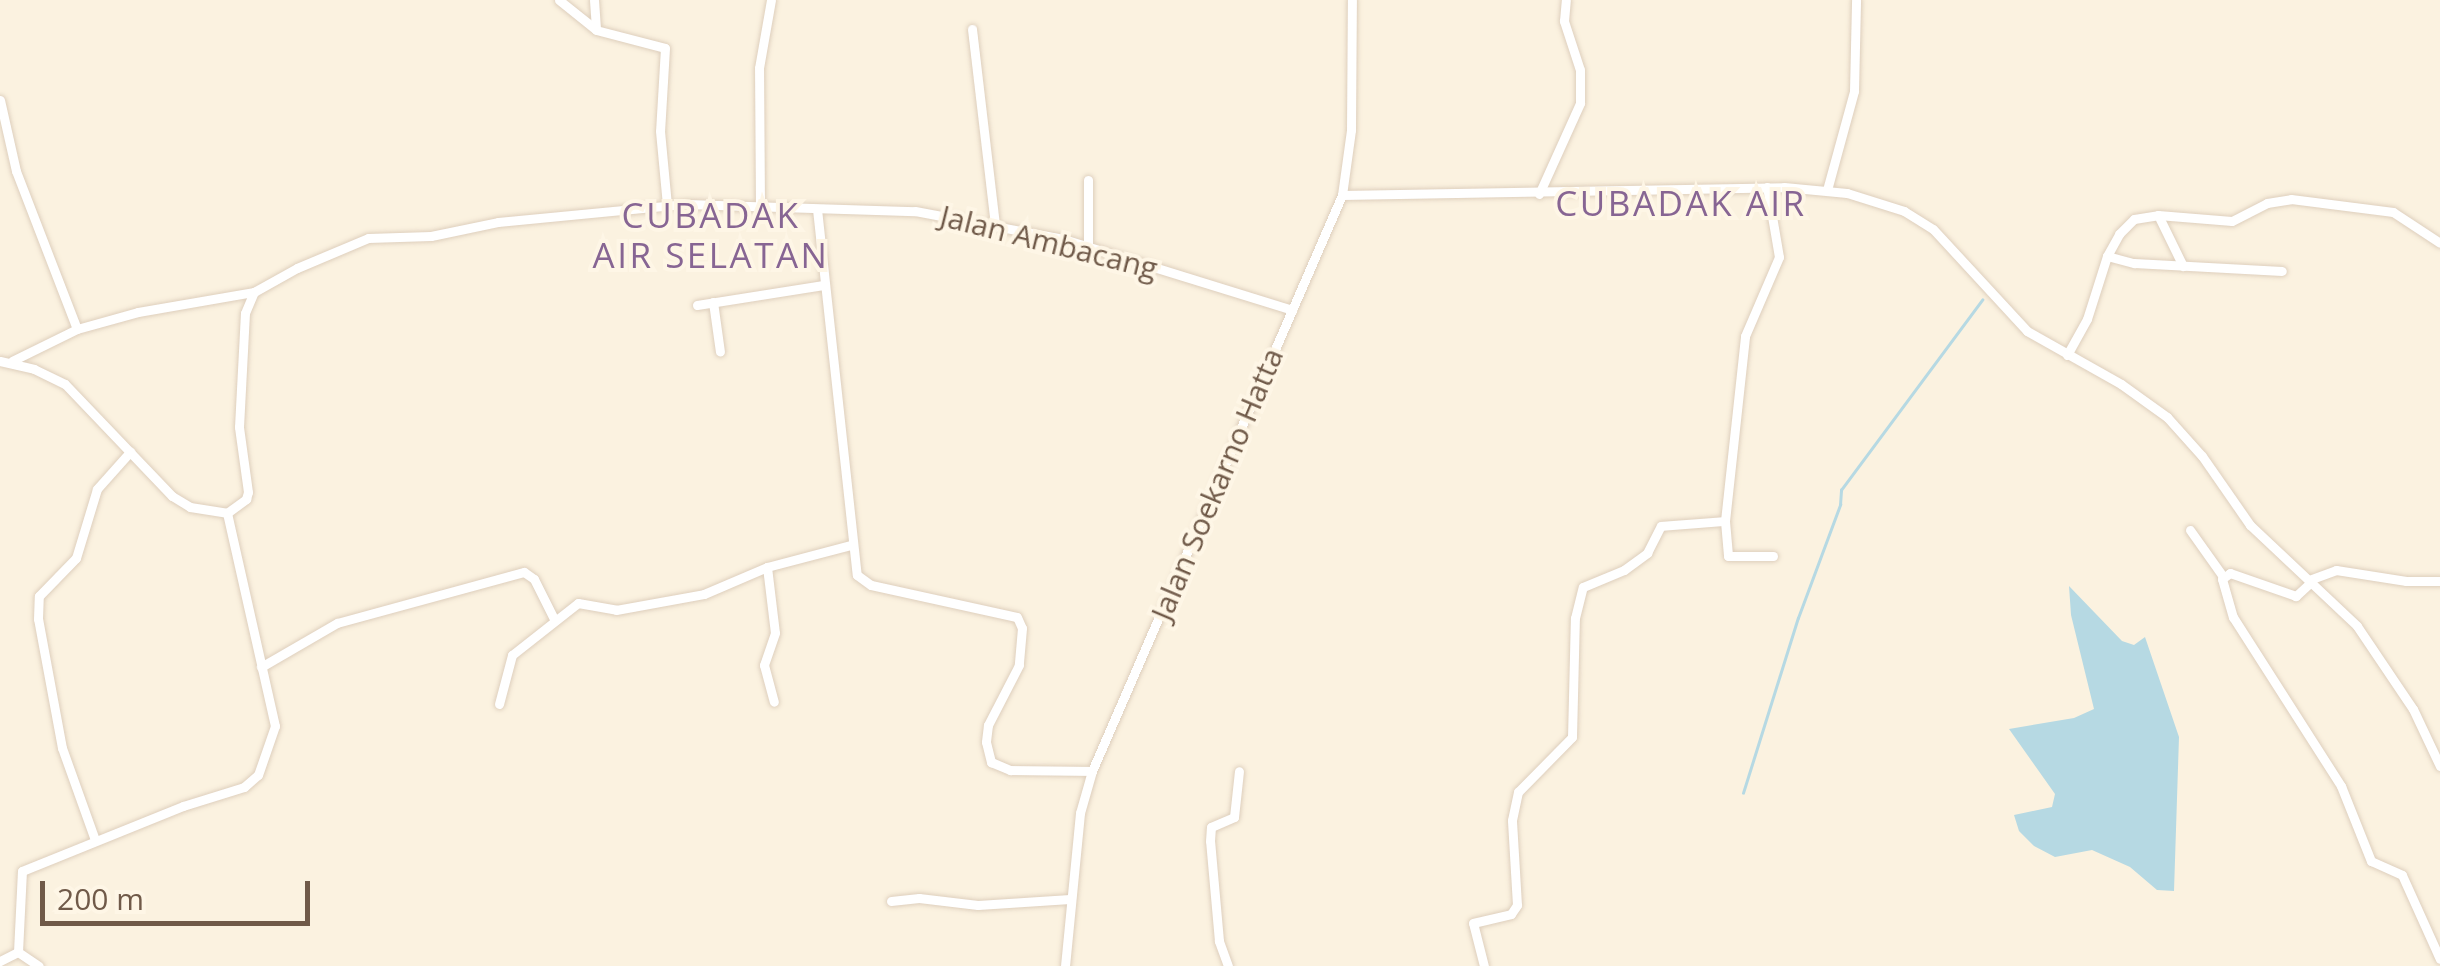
<!DOCTYPE html>
<style>
body{margin:0}
#map{position:relative;width:2440px;height:966px;overflow:hidden;background:#fbf2e0;font-family:"Open Sans",sans-serif}
div>[style]{position:absolute}
.water>*{inset:0;background:#b6d9e3}
.stream>*{height:2.5px;margin:-1.25px;padding:0 1.25px;transform-origin:1.25px;border-radius:1.25px;background:#b6d9e3}
.roads{filter:drop-shadow(0 0 2px #decfbd) drop-shadow(0 0 2px #decfbd)}
.minor>*{height:9px;margin:-4.5px;padding:0 4.5px;transform-origin:4.5px;border-radius:4.5px;background:#fff}
span{translate:-50% -50%;white-space:nowrap;text-align:center;line-height:1.15;-webkit-text-stroke:8px #fef6e6;paint-order:stroke}
.street-label{font-size:30px;color:#705a49}
.quarter-label{font-size:35px;color:#876593;letter-spacing:2.5px}
.scale{position:absolute;left:40px;top:881px;width:270px;height:45px;box-sizing:border-box;border:5px solid #705a49;border-top:0;padding-left:12px;font-size:30px;line-height:35px;white-space:nowrap;color:#705a49;-webkit-text-stroke:8px #fef6e6;paint-order:stroke}
</style>
<div id="map">
<div class="water">
<div style="clip-path:polygon(2069px 586px,2122px 641px,2134px 645px,2145px 637px,2179px 737px,2174px 891px,2157px 890px,2130px 867px,2092px 850px,2055px 857px,2034px 846px,2019px 831px,2014px 815px,2052px 807px,2055px 794px,2009px 729px,2074px 718px,2094px 709px,2071px 615px)"></div>
</div>
<div class="stream">
<div style="left:1743px;top:793px;width:183px;rotate:-72.6deg"></div>
<div style="left:1798px;top:618px;width:121px;rotate:-69.6deg"></div>
<div style="left:1840px;top:505px;width:15px;rotate:-86deg"></div>
<div style="left:1841px;top:490px;width:237px;rotate:-53.4deg"></div>
</div>
<div class="roads">
<div class="minor">
<div style="left:559px;top:0;width:45px;rotate:38.7deg"></div>
<div style="left:594px;top:0;width:30px;rotate:86deg"></div>
<div style="left:596px;top:30px;width:71px;rotate:14.6deg"></div>
<div style="left:665px;top:48px;width:83px;rotate:93.4deg"></div>
<div style="left:660px;top:131px;width:74px;rotate:84.6deg"></div>
<div style="left:972px;top:29px;width:196px;rotate:83.3deg"></div>
<div style="left:0;top:100px;width:73px;rotate:77.3deg"></div>
<div style="left:16px;top:171px;width:169px;rotate:68.9deg"></div>
<div style="left:77px;top:329px;width:72px;rotate:153.8deg"></div>
<div style="left:1827px;top:190px;width:103px;rotate:-74.7deg"></div>
<div style="left:1854px;top:91px;width:91px;rotate:-88.7deg"></div>
<div style="left:1539px;top:194px;width:100px;rotate:-65.7deg"></div>
<div style="left:1580px;top:103px;width:33px;rotate:-90deg"></div>
<div style="left:1580px;top:70px;width:52px;rotate:-108.1deg"></div>
<div style="left:1564px;top:21px;width:21px;rotate:-85deg"></div>
<div style="left:1342px;top:195px;width:442px;rotate:-1deg"></div>
<div style="left:1784px;top:187px;width:63px;rotate:5.4deg"></div>
<div style="left:1847px;top:193px;width:60px;rotate:17.5deg"></div>
<div style="left:1904px;top:211px;width:34px;rotate:32deg"></div>
<div style="left:1933px;top:229px;width:139px;rotate:47.3deg"></div>
<div style="left:2027px;top:331px;width:108px;rotate:29.4deg"></div>
<div style="left:2121px;top:384px;width:57px;rotate:35.7deg"></div>
<div style="left:2167px;top:417px;width:52px;rotate:48.1deg"></div>
<div style="left:2202px;top:456px;width:84px;rotate:55.2deg"></div>
<div style="left:2250px;top:525px;width:147px;rotate:43.3deg"></div>
<div style="left:2357px;top:626px;width:100px;rotate:56deg"></div>
<div style="left:2413px;top:709px;width:63px;rotate:64.7deg"></div>
<div style="left:760px;top:207px;width:139px;rotate:-90.4deg"></div>
<div style="left:759px;top:68px;width:69px;rotate:-80deg"></div>
<div style="left:817px;top:209px;width:368px;rotate:83.8deg"></div>
<div style="left:857px;top:575px;width:17px;rotate:36deg"></div>
<div style="left:871px;top:585px;width:149px;rotate:12.4deg"></div>
<div style="left:1017px;top:617px;width:12px;rotate:66deg"></div>
<div style="left:1022px;top:628px;width:37px;rotate:95deg"></div>
<div style="left:1019px;top:665px;width:68px;rotate:117.3deg"></div>
<div style="left:988px;top:725px;width:17px;rotate:97deg"></div>
<div style="left:986px;top:742px;width:21px;rotate:76deg"></div>
<div style="left:991px;top:762px;width:21px;rotate:23deg"></div>
<div style="left:1010px;top:770px;width:82px;rotate:0.7deg"></div>
<div style="left:2158px;top:215px;width:57px;rotate:63.9deg"></div>
<div style="left:1088px;top:246px;width:66px;rotate:-90deg"></div>
<div style="left:2107px;top:256px;width:28px;rotate:15deg"></div>
<div style="left:2134px;top:263px;width:148px;rotate:3.1deg"></div>
<div style="left:713px;top:302px;width:50px;rotate:82deg"></div>
<div style="left:697px;top:305px;width:128px;rotate:-9deg"></div>
<div style="left:77px;top:329px;width:63px;rotate:-15.6deg"></div>
<div style="left:138px;top:312px;width:118px;rotate:-9.8deg"></div>
<div style="left:2067px;top:355px;width:41px;rotate:-60.9deg"></div>
<div style="left:2087px;top:319px;width:66px;rotate:-72.4deg"></div>
<div style="left:2107px;top:256px;width:25px;rotate:-61deg"></div>
<div style="left:2119px;top:234px;width:21px;rotate:-45deg"></div>
<div style="left:2134px;top:219px;width:24px;rotate:-9deg"></div>
<div style="left:2158px;top:215px;width:74px;rotate:4.6deg"></div>
<div style="left:2232px;top:221px;width:39px;rotate:-27deg"></div>
<div style="left:2267px;top:203px;width:24px;rotate:-9deg"></div>
<div style="left:2291px;top:199px;width:103px;rotate:7.3deg"></div>
<div style="left:2393px;top:212px;width:56px;rotate:33.4deg"></div>
<div style="left:0;top:361px;width:35px;rotate:13deg"></div>
<div style="left:34px;top:369px;width:34px;rotate:26deg"></div>
<div style="left:65px;top:384px;width:155px;rotate:46.3deg"></div>
<div style="left:172px;top:496px;width:21px;rotate:31deg"></div>
<div style="left:190px;top:507px;width:37px;rotate:9deg"></div>
<div style="left:227px;top:513px;width:24px;rotate:-36deg"></div>
<div style="left:246px;top:499px;width:7px;rotate:-74deg"></div>
<div style="left:248px;top:492px;width:66px;rotate:-97.9deg"></div>
<div style="left:239px;top:427px;width:114px;rotate:-87deg"></div>
<div style="left:245px;top:313px;width:23px;rotate:-67deg"></div>
<div style="left:254px;top:292px;width:49px;rotate:-29.2deg"></div>
<div style="left:297px;top:268px;width:77px;rotate:-22.9deg"></div>
<div style="left:368px;top:238px;width:63px;rotate:-1.8deg"></div>
<div style="left:431px;top:236px;width:68px;rotate:-11.8deg"></div>
<div style="left:498px;top:222px;width:189px;rotate:-5.5deg"></div>
<div style="left:686px;top:204px;width:229px;rotate:1.8deg"></div>
<div style="left:915px;top:211px;width:151px;rotate:10.7deg"></div>
<div style="left:1063px;top:239px;width:240px;rotate:17.2deg"></div>
<div style="left:1725px;top:521px;width:35px;rotate:85deg"></div>
<div style="left:1728px;top:556px;width:45px"></div>
<div style="left:2190px;top:530px;width:55px;rotate:54.6deg"></div>
<div style="left:767px;top:567px;width:66px;rotate:83.1deg"></div>
<div style="left:775px;top:633px;width:34px;rotate:109deg"></div>
<div style="left:764px;top:665px;width:38px;rotate:75deg"></div>
<div style="left:2309px;top:580px;width:29px;rotate:-20deg"></div>
<div style="left:2336px;top:570px;width:71px;rotate:8.9deg"></div>
<div style="left:2406px;top:581px;width:34px"></div>
<div style="left:2311px;top:582px;width:21px;rotate:137deg"></div>
<div style="left:2296px;top:596px;width:70px;rotate:-160.8deg"></div>
<div style="left:2230px;top:573px;width:10px;rotate:143deg"></div>
<div style="left:2222px;top:579px;width:40px;rotate:74deg"></div>
<div style="left:2233px;top:617px;width:201px;rotate:57.4deg"></div>
<div style="left:2341px;top:786px;width:81px;rotate:68.2deg"></div>
<div style="left:2371px;top:861px;width:34px;rotate:24deg"></div>
<div style="left:2402px;top:875px;width:92px;rotate:65.7deg"></div>
<div style="left:261px;top:667px;width:88px;rotate:-30.1deg"></div>
<div style="left:337px;top:623px;width:194px;rotate:-15.3deg"></div>
<div style="left:524px;top:572px;width:12px;rotate:35deg"></div>
<div style="left:534px;top:579px;width:45px;rotate:63.4deg"></div>
<div style="left:499px;top:704px;width:51px;rotate:-75.1deg"></div>
<div style="left:512px;top:655px;width:84px;rotate:-38.2deg"></div>
<div style="left:578px;top:603px;width:39px;rotate:10deg"></div>
<div style="left:616px;top:610px;width:89px;rotate:-10.3deg"></div>
<div style="left:704px;top:594px;width:69px;rotate:-23.2deg"></div>
<div style="left:767px;top:567px;width:87px;rotate:-14.7deg"></div>
<div style="left:95px;top:840px;width:98px;rotate:-109.7deg"></div>
<div style="left:62px;top:748px;width:131px;rotate:-100.5deg"></div>
<div style="left:38px;top:619px;width:23px;rotate:-88deg"></div>
<div style="left:39px;top:596px;width:53px;rotate:-45.8deg"></div>
<div style="left:76px;top:558px;width:72px;rotate:-73.1deg"></div>
<div style="left:97px;top:489px;width:50px;rotate:-48.3deg"></div>
<div style="left:891px;top:901px;width:28px;rotate:-6deg"></div>
<div style="left:919px;top:898px;width:59px;rotate:6.8deg"></div>
<div style="left:978px;top:905px;width:92px;rotate:-3.7deg"></div>
<div style="left:18px;top:952px;width:25px;rotate:34deg"></div>
<div style="left:0;top:961px;width:20px;rotate:-27deg"></div>
<div style="left:18px;top:952px;width:81px;rotate:-87.2deg"></div>
<div style="left:22px;top:871px;width:174px;rotate:-22deg"></div>
<div style="left:183px;top:806px;width:64px;rotate:-17.3deg"></div>
<div style="left:244px;top:787px;width:18px;rotate:-41deg"></div>
<div style="left:258px;top:775px;width:52px;rotate:-70.9deg"></div>
<div style="left:275px;top:726px;width:218px;rotate:-102.7deg"></div>
<div style="left:1065px;top:966px;width:154px;rotate:-84.4deg"></div>
<div style="left:1080px;top:813px;width:44px;rotate:-74.1deg"></div>
<div style="left:1092px;top:771px;width:628px;rotate:-66.54deg"></div>
<div style="left:1342px;top:195px;width:66px;rotate:-82.1deg"></div>
<div style="left:1351px;top:130px;width:130px;rotate:-89.6deg"></div>
<div style="left:1228px;top:966px;width:27px;rotate:-110deg"></div>
<div style="left:1219px;top:941px;width:100px;rotate:-95.1deg"></div>
<div style="left:1210px;top:841px;width:14px;rotate:-86deg"></div>
<div style="left:1211px;top:827px;width:25px;rotate:-23deg"></div>
<div style="left:1234px;top:817px;width:46px;rotate:-83.8deg"></div>
<div style="left:1484px;top:966px;width:44px;rotate:-104.3deg"></div>
<div style="left:1473px;top:923px;width:39px;rotate:-13deg"></div>
<div style="left:1511px;top:914px;width:11px;rotate:-56deg"></div>
<div style="left:1517px;top:905px;width:85px;rotate:-93.4deg"></div>
<div style="left:1512px;top:820px;width:29px;rotate:-78deg"></div>
<div style="left:1518px;top:792px;width:77px;rotate:-45.5deg"></div>
<div style="left:1572px;top:737px;width:119px;rotate:-88.6deg"></div>
<div style="left:1575px;top:618px;width:32px;rotate:-76deg"></div>
<div style="left:1583px;top:587px;width:44px;rotate:-22.5deg"></div>
<div style="left:1624px;top:570px;width:29px;rotate:-36deg"></div>
<div style="left:1647px;top:553px;width:30px;rotate:-63deg"></div>
<div style="left:1661px;top:526px;width:64px;rotate:-4.5deg"></div>
<div style="left:1725px;top:521px;width:186px;rotate:-83.8deg"></div>
<div style="left:1745px;top:336px;width:86px;rotate:-66.7deg"></div>
<div style="left:1779px;top:257px;width:71px;rotate:-99.7deg"></div>
</div>
</div>
<div class="street-label">
<span style="left:1049px;top:242px;rotate:14deg">Jalan Ambacang</span>
<span style="left:1217px;top:484px;rotate:-67deg">Jalan Soekarno Hatta</span>
</div>
<div class="quarter-label">
<span style="left:1681px;top:203px">CUBADAK AIR</span>
<span style="left:711px;top:235px">CUBADAK<br>AIR SELATAN</span>
</div>
<div class="scale">200 m</div>
</div>
